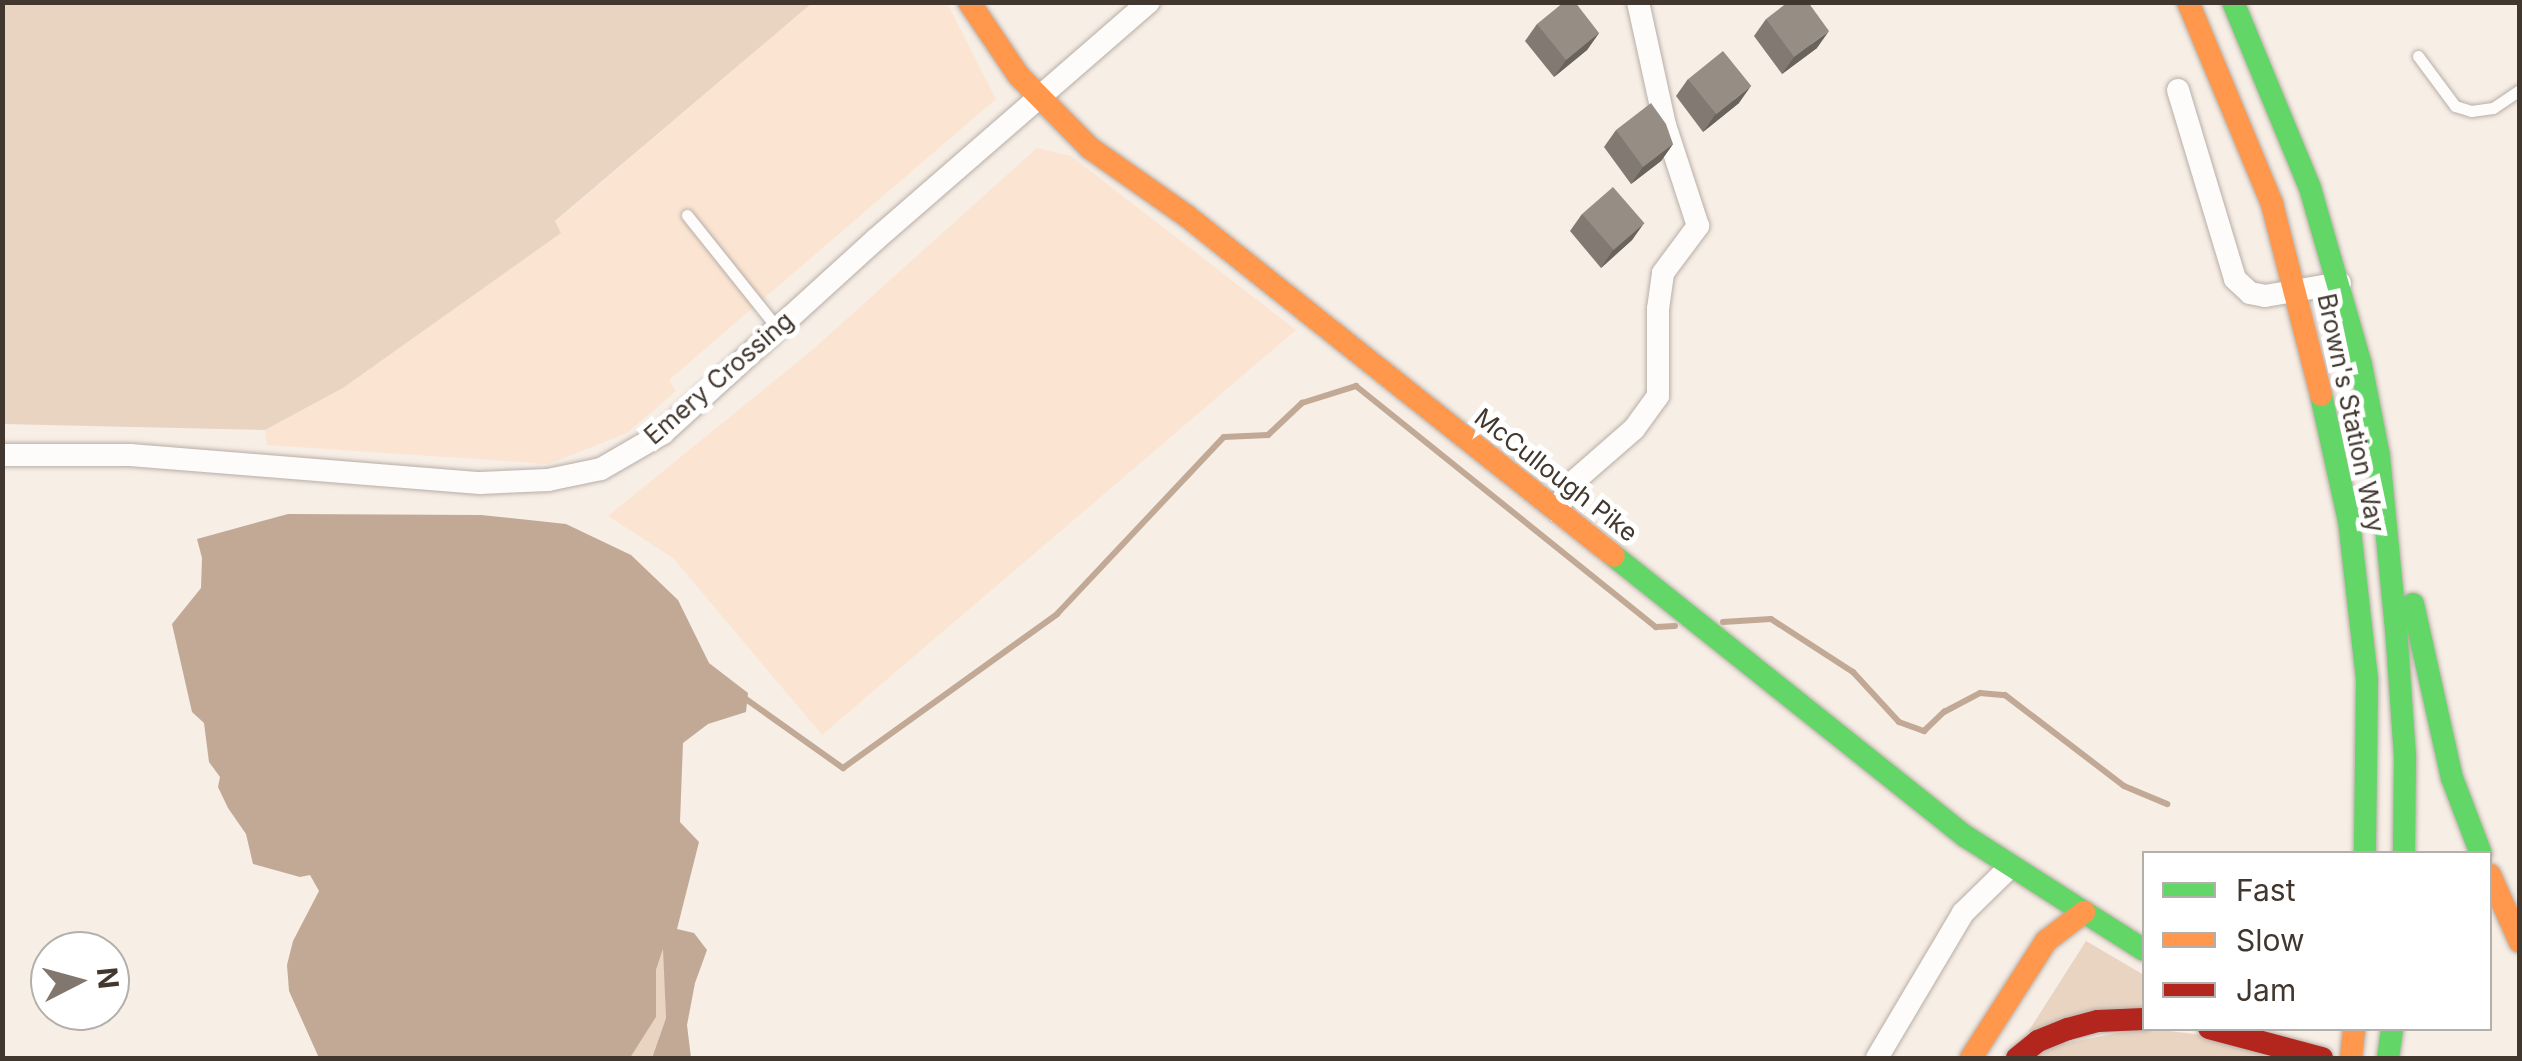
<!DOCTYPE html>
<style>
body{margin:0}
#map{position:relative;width:2522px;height:1061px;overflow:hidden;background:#f7eee6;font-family:Inter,sans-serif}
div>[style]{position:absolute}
.built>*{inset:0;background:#fbe5d2}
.green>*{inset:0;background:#e9d4c2}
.water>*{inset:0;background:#c1a995}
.stream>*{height:6px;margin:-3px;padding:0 3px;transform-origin:3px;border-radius:3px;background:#c1a995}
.roads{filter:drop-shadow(0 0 2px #b7aea6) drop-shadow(0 0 2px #b7aea6)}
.lane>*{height:11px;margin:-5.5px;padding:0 5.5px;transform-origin:5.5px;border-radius:5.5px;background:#fefcfb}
.street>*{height:22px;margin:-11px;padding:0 11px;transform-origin:11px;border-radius:11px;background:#fefcfb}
.fast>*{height:22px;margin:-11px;padding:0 11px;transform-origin:11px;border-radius:11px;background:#63d668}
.slow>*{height:22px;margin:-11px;padding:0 11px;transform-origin:11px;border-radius:11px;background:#ff974d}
.jam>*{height:22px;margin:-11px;padding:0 11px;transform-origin:11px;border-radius:11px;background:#b3261e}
.wall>*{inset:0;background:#817972}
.shaded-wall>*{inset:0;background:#69635c}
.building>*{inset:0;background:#968d84;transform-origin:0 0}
span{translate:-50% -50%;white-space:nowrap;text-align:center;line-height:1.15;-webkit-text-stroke:10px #fff;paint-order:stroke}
.street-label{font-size:25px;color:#42372e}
.frame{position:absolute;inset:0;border:5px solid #42372e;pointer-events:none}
.legend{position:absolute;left:2142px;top:851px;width:350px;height:180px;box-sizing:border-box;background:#fff;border:2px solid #b3afab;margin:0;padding:12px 18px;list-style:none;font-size:30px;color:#42372e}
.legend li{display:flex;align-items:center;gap:20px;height:50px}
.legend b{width:50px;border:2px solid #b3afab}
.north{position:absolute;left:30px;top:931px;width:100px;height:100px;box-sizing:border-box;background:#fff;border:2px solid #b3afab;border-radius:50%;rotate:84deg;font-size:28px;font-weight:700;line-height:40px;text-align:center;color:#42372e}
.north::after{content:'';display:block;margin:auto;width:35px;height:45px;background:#81776e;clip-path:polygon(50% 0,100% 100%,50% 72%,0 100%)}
</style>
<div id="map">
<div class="built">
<div style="clip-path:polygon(812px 3px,947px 3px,996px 99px,669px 380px,676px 391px,627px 433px,549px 464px,267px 445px,265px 430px,343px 388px,560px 233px,555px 222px)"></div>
<div style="clip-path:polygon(1037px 148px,1071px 156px,1296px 330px,822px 735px,673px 558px,608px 516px,811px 351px)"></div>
</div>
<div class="green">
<div style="clip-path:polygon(3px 2px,812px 2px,812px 3px,555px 221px,561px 233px,343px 388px,265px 430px,3px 424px)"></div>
<div style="clip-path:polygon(2086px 941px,2144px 975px,2144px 1010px,2028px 1032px)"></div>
<div style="clip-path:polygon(664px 946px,666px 1018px,652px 1058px,630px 1058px,656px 1017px,656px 970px)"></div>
<div style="clip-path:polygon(2144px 1028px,2203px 1035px,2273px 1058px,2030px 1058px,2051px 1046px)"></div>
</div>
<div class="water">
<div style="clip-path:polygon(288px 514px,481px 515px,566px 524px,631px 555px,678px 600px,709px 663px,748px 693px,746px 712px,708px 724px,683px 743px,680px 822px,699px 842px,677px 929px,694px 933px,707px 950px,695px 983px,687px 1025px,691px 1058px,652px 1058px,666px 1018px,663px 949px,656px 970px,656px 1017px,630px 1058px,319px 1058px,289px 991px,287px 965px,293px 941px,319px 891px,310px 875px,300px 877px,253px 864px,246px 834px,228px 808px,218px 787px,220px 777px,209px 762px,204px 723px,192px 712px,172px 624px,201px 588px,202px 558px,197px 539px)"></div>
</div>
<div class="stream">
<div style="left:1723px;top:622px;width:48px;rotate:-3.6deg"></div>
<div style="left:1771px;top:619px;width:98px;rotate:32.9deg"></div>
<div style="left:1853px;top:672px;width:68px;rotate:47.4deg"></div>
<div style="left:1899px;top:722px;width:27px;rotate:20deg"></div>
<div style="left:1924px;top:731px;width:28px;rotate:-44deg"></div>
<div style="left:1944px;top:712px;width:41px;rotate:-27.8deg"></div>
<div style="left:1980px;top:693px;width:25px;rotate:5deg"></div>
<div style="left:2005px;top:695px;width:150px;rotate:37.4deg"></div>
<div style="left:2124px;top:786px;width:47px;rotate:22.7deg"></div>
<div style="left:743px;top:697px;width:123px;rotate:35.4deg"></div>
<div style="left:843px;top:768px;width:264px;rotate:-35.7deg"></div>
<div style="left:1057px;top:614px;width:243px;rotate:-46.7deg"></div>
<div style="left:1224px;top:437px;width:44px;rotate:-2.6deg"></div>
<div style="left:1268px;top:435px;width:47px;rotate:-43.3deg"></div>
<div style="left:1302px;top:403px;width:57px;rotate:-17.5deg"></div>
<div style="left:1356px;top:386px;width:385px;rotate:38.8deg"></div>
<div style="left:1656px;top:627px;width:19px;rotate:-3deg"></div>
</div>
<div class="roads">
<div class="lane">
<div style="left:2418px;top:56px;width:62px;rotate:53.5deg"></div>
<div style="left:2455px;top:106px;width:17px;rotate:17deg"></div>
<div style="left:2471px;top:111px;width:22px;rotate:-8deg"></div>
<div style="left:2493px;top:108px;width:32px;rotate:-34deg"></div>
<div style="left:687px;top:215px;width:146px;rotate:51.4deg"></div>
</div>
<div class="street">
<div style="left:2178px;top:90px;width:197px;rotate:73.2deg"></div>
<div style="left:2235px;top:279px;width:21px;rotate:43deg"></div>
<div style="left:2250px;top:293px;width:15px;rotate:11deg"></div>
<div style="left:2265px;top:296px;width:76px;rotate:-9.8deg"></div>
<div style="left:2px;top:455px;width:128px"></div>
<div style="left:130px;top:455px;width:351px;rotate:4.6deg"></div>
<div style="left:480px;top:483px;width:68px;rotate:-2.5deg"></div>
<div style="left:548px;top:480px;width:54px;rotate:-11.7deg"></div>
<div style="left:601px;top:469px;width:72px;rotate:-30.1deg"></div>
<div style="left:663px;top:433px;width:287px;rotate:-42.3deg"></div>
<div style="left:875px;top:240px;width:363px;rotate:-41deg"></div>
<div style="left:1557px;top:511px;width:32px;rotate:-62deg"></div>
<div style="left:1572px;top:483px;width:82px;rotate:-41.1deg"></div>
<div style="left:1634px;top:429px;width:41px;rotate:-54deg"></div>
<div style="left:1658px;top:396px;width:87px;rotate:-90deg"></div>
<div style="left:1658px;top:309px;width:36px;rotate:-82deg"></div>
<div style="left:1663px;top:273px;width:59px;rotate:-53.3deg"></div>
<div style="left:1698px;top:226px;width:106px;rotate:-108.1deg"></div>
<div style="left:1665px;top:125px;width:126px;rotate:-102.4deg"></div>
<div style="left:1877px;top:1058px;width:169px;rotate:-59.3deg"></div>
<div style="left:1963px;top:913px;width:67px;rotate:-44.4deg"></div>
</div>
<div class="fast">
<div style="left:2233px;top:2px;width:201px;rotate:67.5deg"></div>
<div style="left:2310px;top:188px;width:184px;rotate:73.9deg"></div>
<div style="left:2361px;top:365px;width:93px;rotate:78.8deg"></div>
<div style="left:2379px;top:456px;width:173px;rotate:84.4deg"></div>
<div style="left:2396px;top:628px;width:130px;rotate:86deg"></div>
<div style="left:2405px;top:758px;width:96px;rotate:90.6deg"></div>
<div style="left:2321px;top:395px;width:129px;rotate:77.5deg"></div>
<div style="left:2349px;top:521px;width:160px;rotate:83.5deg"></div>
<div style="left:2367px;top:680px;width:174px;rotate:90.7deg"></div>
<div style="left:1614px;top:556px;width:449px;rotate:38.6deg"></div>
<div style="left:1965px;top:836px;width:141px;rotate:32.6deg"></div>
<div style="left:2413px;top:604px;width:178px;rotate:77.4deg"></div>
<div style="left:2452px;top:778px;width:81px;rotate:69.1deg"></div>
<div style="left:2084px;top:912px;width:71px;rotate:32.3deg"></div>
<div style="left:2388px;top:1058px;width:30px;rotate:-82deg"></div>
</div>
<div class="slow">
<div style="left:969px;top:2px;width:89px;rotate:56deg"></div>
<div style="left:1019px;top:76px;width:101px;rotate:45.4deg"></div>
<div style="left:1090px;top:148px;width:120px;rotate:35.1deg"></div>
<div style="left:1188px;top:217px;width:544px;rotate:38.51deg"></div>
<div style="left:2188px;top:2px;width:219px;rotate:67.4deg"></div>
<div style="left:2272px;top:204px;width:197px;rotate:75.6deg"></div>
<div style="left:2490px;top:875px;width:73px;rotate:65.9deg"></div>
<div style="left:1971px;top:1058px;width:139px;rotate:-57.3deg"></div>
<div style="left:2046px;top:941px;width:48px;rotate:-37.3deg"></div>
<div style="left:2351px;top:1058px;width:30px;rotate:-84deg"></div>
</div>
<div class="jam">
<div style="left:2209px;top:1028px;width:117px;rotate:14.9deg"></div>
<div style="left:2017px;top:1058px;width:27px;rotate:-39deg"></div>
<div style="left:2038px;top:1041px;width:32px;rotate:-22deg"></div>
<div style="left:2068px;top:1029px;width:31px;rotate:-15deg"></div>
<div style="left:2098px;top:1021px;width:46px;rotate:-2.5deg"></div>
</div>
</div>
<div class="wall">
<div style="clip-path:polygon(1766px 19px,1817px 48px,1782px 74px,1754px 36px)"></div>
<div style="clip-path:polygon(1537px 24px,1599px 33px,1587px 50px,1554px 77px,1525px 41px)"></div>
<div style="clip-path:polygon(1688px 79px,1739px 103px,1703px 132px,1676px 96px)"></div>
<div style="clip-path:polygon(1616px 130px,1673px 144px,1661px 161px,1631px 184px,1604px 147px)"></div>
<div style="clip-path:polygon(1582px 214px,1644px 223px,1632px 240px,1601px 268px,1570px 231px)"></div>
</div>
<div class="shaded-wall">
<div style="clip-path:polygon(1829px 31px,1817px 48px,1782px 74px,1794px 57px)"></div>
<div style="clip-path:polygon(1599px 33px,1587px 50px,1554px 77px,1566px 60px)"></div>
<div style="clip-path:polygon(1751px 86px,1739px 103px,1703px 132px,1715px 115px)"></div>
<div style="clip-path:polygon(1673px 144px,1661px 161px,1631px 184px,1643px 167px)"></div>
<div style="clip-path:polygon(1644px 223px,1632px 240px,1601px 268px,1613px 250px)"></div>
</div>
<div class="building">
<div style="clip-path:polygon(1564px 2px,1575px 2px,1599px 33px,1566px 60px,1537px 24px)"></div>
<div style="clip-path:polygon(1788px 2px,1808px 2px,1829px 31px,1794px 57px,1766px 19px)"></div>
<div style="left:1723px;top:51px;width:45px;height:45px;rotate:51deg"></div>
<div style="clip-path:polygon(1651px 103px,1666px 124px,1673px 144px,1643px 167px,1616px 130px)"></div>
<div style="left:1613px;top:187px;width:48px;height:41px;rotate:49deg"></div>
</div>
<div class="street-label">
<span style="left:719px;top:378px;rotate:-41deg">Emery Crossing</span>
<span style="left:2351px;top:413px;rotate:78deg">Brown's Station Way</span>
<span style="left:1556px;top:475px;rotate:38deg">McCullough Pike</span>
</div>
<div class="frame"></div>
<ul class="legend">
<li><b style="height:12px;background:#63d668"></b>Fast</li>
<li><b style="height:12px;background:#ff974d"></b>Slow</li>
<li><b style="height:12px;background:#b3261e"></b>Jam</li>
</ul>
<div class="north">N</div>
</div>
